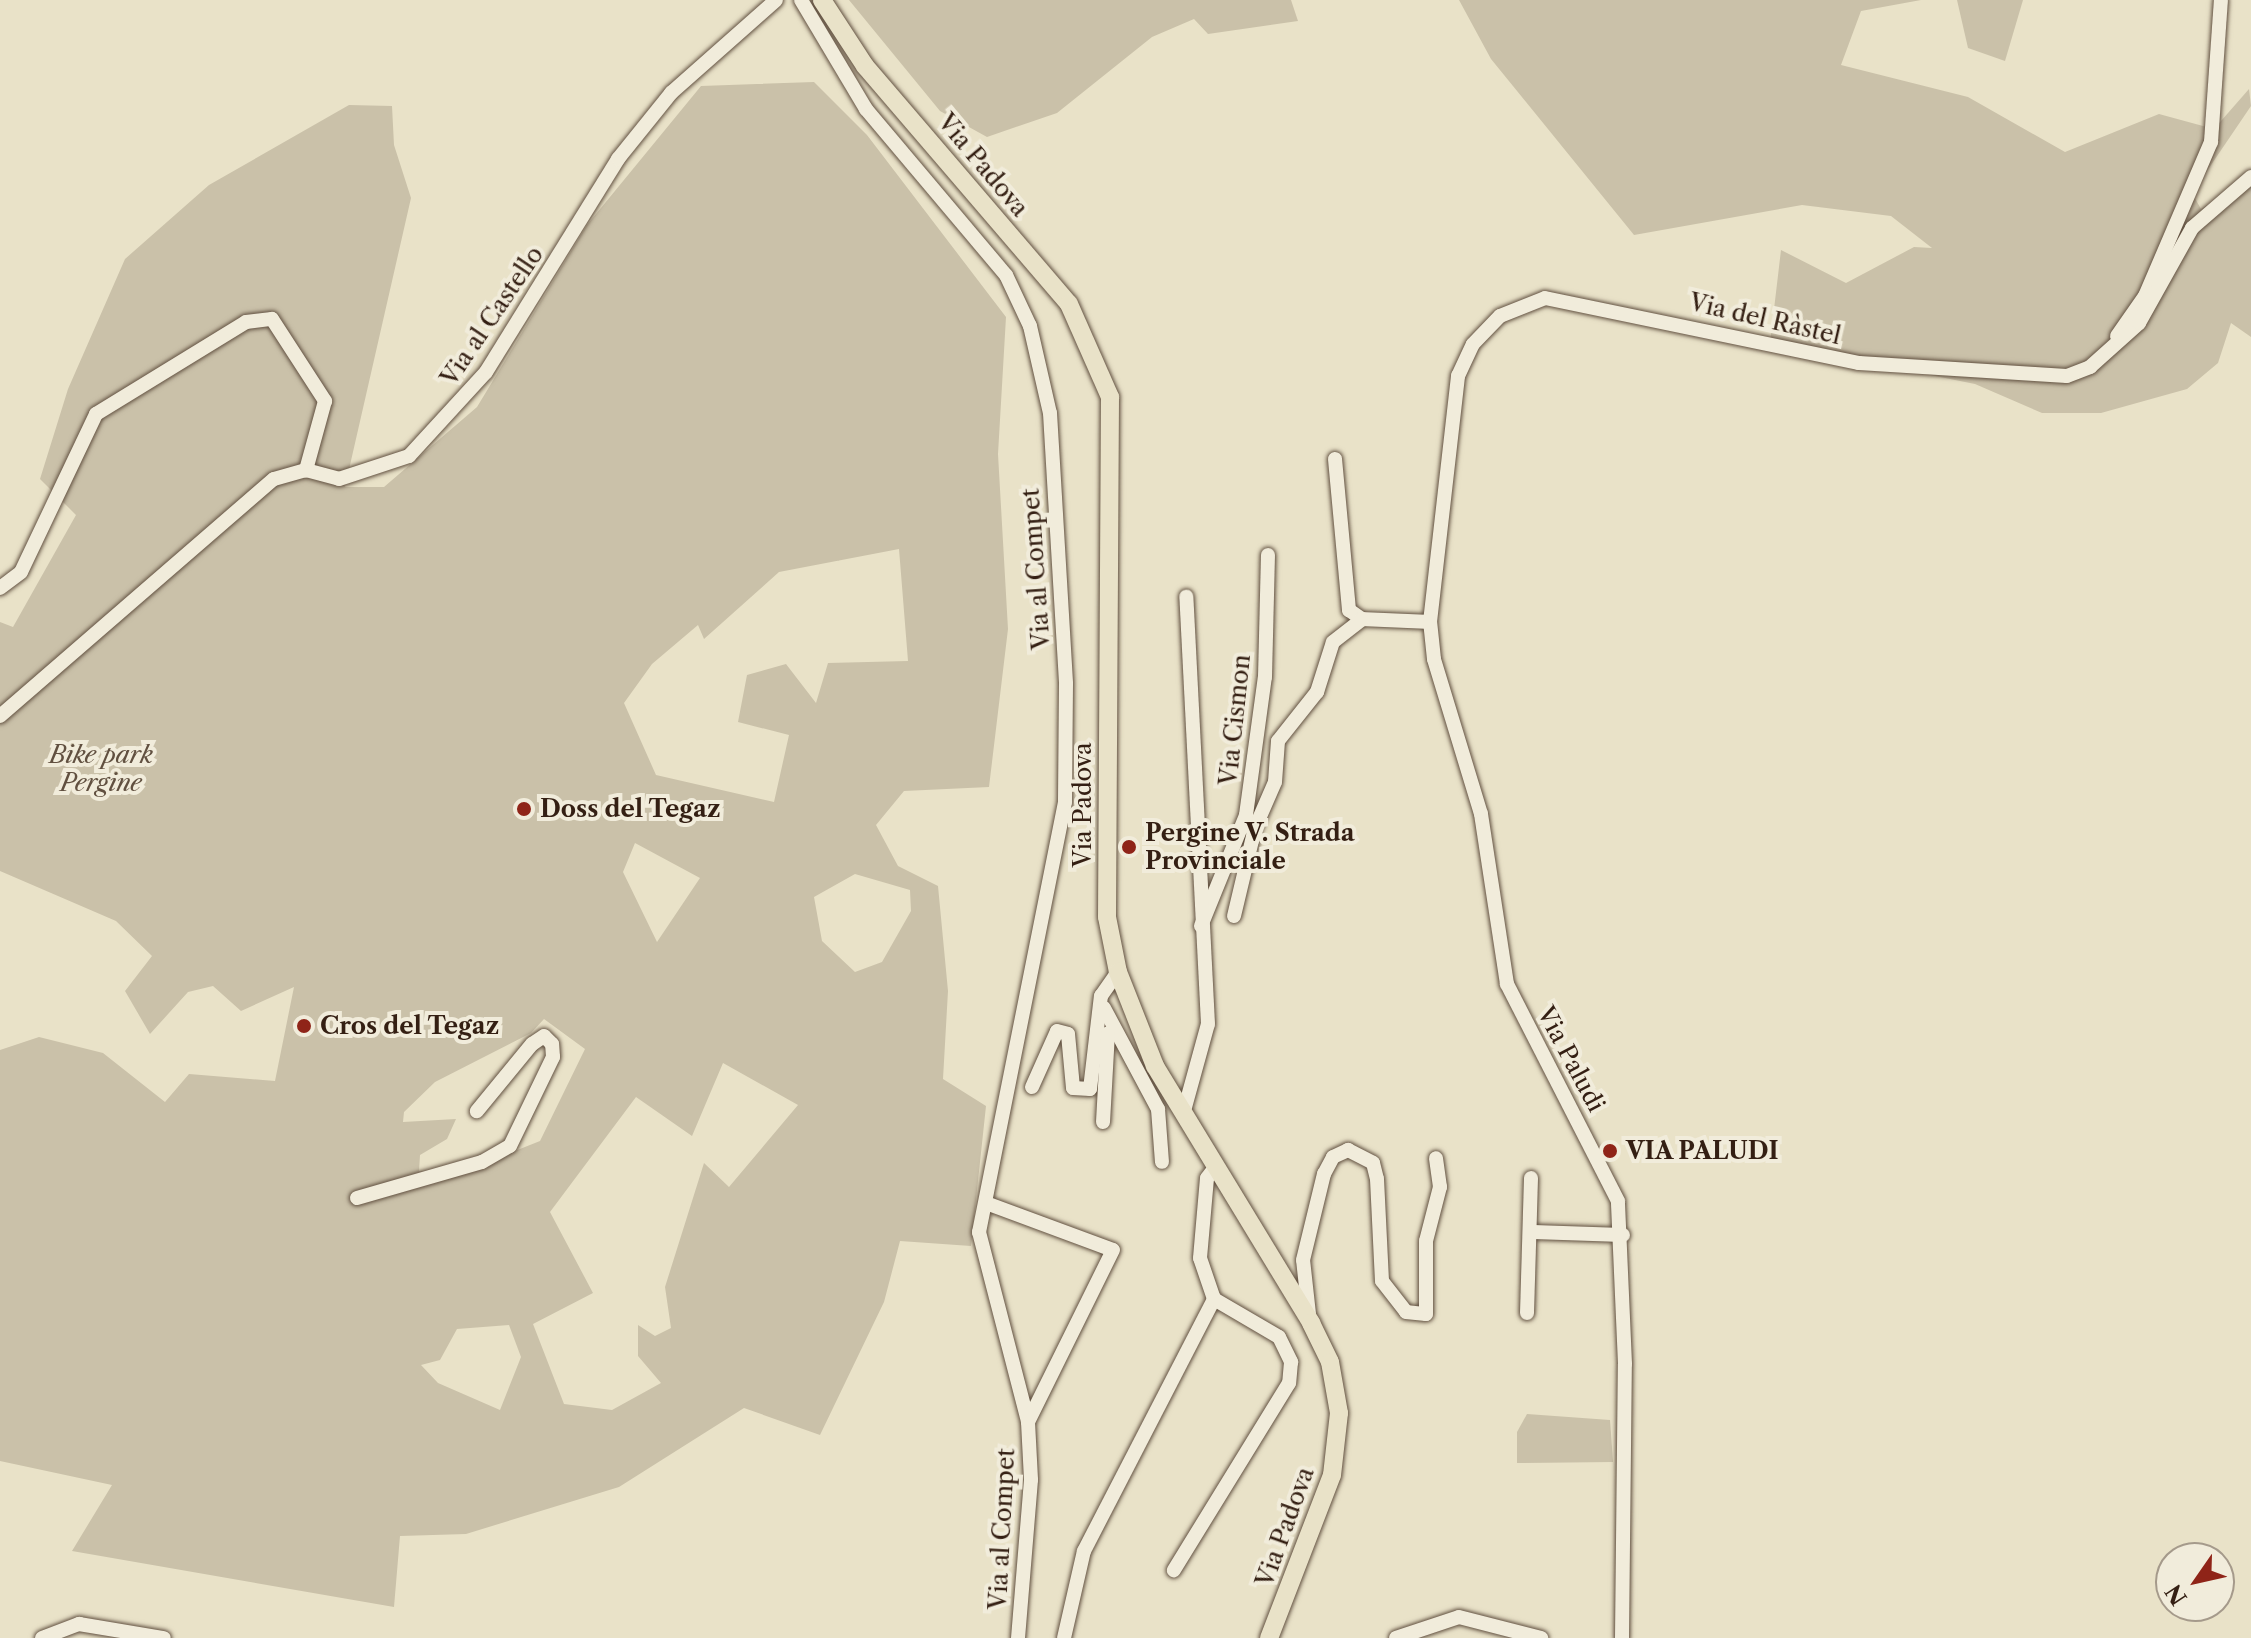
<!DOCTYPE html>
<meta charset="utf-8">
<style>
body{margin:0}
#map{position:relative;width:2251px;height:1638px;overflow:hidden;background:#e9e2c8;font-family:"Libre Caslon Text",serif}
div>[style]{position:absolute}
.green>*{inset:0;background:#cac1a9}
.roads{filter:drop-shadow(0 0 2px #615040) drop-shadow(0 0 2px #615040)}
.minor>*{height:14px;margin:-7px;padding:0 7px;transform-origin:7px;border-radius:7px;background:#f1ecdb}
.major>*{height:18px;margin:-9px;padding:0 9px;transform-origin:9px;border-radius:9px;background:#e9e2c8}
.dots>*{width:22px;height:22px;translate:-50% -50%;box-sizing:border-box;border:4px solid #f1ecdb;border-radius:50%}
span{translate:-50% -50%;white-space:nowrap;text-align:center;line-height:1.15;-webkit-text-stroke:8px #f1ecdb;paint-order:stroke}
.street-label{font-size:24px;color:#341f13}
.park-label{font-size:24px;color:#615040;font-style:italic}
.poi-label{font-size:24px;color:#341f13;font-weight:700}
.left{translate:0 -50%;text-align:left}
.north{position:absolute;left:2155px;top:1542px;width:80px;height:80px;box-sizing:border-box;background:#f1ecdb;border:2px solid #a59a8b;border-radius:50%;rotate:236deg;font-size:22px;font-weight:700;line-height:32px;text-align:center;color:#341f13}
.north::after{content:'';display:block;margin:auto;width:28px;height:36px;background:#8f2418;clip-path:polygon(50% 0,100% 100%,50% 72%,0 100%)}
</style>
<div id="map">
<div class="green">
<div style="clip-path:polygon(849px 0,1291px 0,1298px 21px,1208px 34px,1194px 19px,1152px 37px,1057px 113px,987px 137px,940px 111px)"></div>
<div style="clip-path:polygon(1459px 0,1921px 0,1861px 11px,1841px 65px,1968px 97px,2065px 152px,2159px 114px,2214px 129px,2249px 89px,2251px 106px,2192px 193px,2201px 209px,2251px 179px,2251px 337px,2231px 323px,2218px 363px,2187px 389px,2101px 413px,2042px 413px,1975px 384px,1770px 343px,1781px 250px,1846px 283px,1914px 247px,1932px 248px,1891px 216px,1802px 205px,1634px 235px,1491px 59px)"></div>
<div style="clip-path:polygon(1957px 0,2023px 0,2005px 61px,1968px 48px)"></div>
<div style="clip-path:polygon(evenodd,814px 82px,867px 135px,1006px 317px,998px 454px,1008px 629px,989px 787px,904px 791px,876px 825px,898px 866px,938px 886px,948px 991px,943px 1079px,986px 1106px,971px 1246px,900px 1241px,884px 1302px,820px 1435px,744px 1408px,619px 1487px,466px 1534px,400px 1536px,394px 1607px,72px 1551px,112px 1485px,0 1461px,0 1050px,39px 1037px,103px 1053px,165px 1102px,189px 1074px,275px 1081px,294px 987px,241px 1011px,213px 986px,188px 992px,150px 1034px,125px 991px,152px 956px,116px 921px,0 871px,0 622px,13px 627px,76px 515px,40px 479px,68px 389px,125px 259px,209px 185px,349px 105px,392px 106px,394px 145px,411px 198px,345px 487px,384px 487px,477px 407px,587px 225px,701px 86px,814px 82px,899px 549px,908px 661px,828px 663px,816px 703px,786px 664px,747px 675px,738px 722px,789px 735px,774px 802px,656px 775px,624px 703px,652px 664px,698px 625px,704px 639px,779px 572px,899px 549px,814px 82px,635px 843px,700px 878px,657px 942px,623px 872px,635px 843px,814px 82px,855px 874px,910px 890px,911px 911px,882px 962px,855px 972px,822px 941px,814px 897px,855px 874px,814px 82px,544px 1019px,585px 1049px,540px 1141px,452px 1176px,419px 1171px,420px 1155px,447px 1139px,456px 1119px,403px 1122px,404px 1112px,435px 1082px,531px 1033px,544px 1019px,814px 82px,723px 1063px,798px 1105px,729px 1187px,704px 1163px,665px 1287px,671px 1328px,655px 1336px,638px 1325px,638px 1356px,661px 1383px,612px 1410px,564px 1404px,533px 1324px,593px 1293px,550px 1212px,636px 1097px,692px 1136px,723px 1063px,814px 82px,509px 1325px,521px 1357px,500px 1410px,438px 1383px,421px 1365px,440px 1360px,457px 1329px,509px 1325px)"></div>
<div style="clip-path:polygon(1527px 1414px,1610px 1420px,1613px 1462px,1517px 1463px,1517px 1432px)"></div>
</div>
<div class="roads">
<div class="minor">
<div style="left:801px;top:0;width:127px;rotate:59.2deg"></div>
<div style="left:866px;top:109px;width:217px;rotate:49.9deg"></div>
<div style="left:1006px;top:275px;width:56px;rotate:64.8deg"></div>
<div style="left:1030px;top:326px;width:89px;rotate:77.1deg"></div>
<div style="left:1050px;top:413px;width:271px;rotate:86.6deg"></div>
<div style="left:1066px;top:684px;width:118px;rotate:90.5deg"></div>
<div style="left:1065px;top:802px;width:439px;rotate:101.3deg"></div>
<div style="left:979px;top:1232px;width:196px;rotate:75.5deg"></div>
<div style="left:1028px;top:1422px;width:58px;rotate:87deg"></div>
<div style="left:1031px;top:1480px;width:159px;rotate:94.7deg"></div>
<div style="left:2117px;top:336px;width:49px;rotate:-55deg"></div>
<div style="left:2145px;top:296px;width:168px;rotate:-66.8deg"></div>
<div style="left:2211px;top:142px;width:142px;rotate:-86deg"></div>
<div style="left:1335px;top:459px;width:152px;rotate:84.7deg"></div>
<div style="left:1349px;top:610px;width:16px;rotate:35deg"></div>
<div style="left:1362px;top:619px;width:68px;rotate:2.5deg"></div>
<div style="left:0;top:588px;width:26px;rotate:-37deg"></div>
<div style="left:21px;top:572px;width:175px;rotate:-64.6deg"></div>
<div style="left:96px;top:414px;width:176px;rotate:-31.5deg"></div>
<div style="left:246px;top:322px;width:26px;rotate:-7deg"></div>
<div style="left:272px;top:319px;width:98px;rotate:57.1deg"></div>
<div style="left:325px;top:401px;width:72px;rotate:105.4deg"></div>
<div style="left:0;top:716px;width:362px;rotate:-40.9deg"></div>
<div style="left:274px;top:479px;width:33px;rotate:-16deg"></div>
<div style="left:306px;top:470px;width:34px;rotate:15deg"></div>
<div style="left:339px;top:479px;width:74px;rotate:-18.2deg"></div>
<div style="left:409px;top:456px;width:114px;rotate:-47.5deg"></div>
<div style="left:486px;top:372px;width:251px;rotate:-58.2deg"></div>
<div style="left:618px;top:159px;width:85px;rotate:-51.2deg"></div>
<div style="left:671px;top:93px;width:140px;rotate:-41.5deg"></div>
<div style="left:1234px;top:916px;width:90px;rotate:-76.6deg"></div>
<div style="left:1255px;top:828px;width:50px;rotate:-66.5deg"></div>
<div style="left:1275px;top:782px;width:41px;rotate:-85.8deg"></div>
<div style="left:1278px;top:741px;width:63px;rotate:-51.5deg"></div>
<div style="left:1317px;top:692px;width:52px;rotate:-72.3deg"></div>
<div style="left:1333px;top:642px;width:37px;rotate:-38deg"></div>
<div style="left:1201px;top:926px;width:120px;rotate:-67.9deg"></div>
<div style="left:1246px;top:815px;width:139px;rotate:-82.2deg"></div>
<div style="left:1265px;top:677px;width:122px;rotate:-88.6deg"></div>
<div style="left:1104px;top:1008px;width:115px;rotate:61.9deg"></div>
<div style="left:1158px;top:1109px;width:53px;rotate:85.7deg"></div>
<div style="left:1032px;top:1087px;width:61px;rotate:-65.9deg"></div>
<div style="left:1057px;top:1031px;width:11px;rotate:15deg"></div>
<div style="left:1068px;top:1034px;width:54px;rotate:84.7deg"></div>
<div style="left:1073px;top:1088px;width:17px;rotate:3deg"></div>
<div style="left:1090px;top:1089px;width:94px;rotate:-83.3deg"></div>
<div style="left:1101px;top:996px;width:29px;rotate:-55deg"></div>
<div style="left:1184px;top:1111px;width:90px;rotate:-74.6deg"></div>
<div style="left:1208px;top:1024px;width:428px;rotate:-92.9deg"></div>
<div style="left:1103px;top:1122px;width:89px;rotate:-86.8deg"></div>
<div style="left:357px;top:1198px;width:130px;rotate:-16.1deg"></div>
<div style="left:482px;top:1162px;width:32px;rotate:-30deg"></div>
<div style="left:510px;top:1146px;width:99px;rotate:-64.2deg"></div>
<div style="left:553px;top:1057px;width:13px;rotate:-94deg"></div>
<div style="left:552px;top:1044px;width:11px;rotate:-135deg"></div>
<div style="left:544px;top:1036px;width:14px;rotate:146deg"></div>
<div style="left:532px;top:1044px;width:87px;rotate:129.4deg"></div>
<div style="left:986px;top:1203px;width:135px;rotate:20.3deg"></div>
<div style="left:1113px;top:1250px;width:192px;rotate:116.3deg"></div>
<div style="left:1533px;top:1232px;width:90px;rotate:1.9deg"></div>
<div style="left:1214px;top:1299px;width:43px;rotate:-108.9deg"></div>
<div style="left:1200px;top:1258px;width:80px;rotate:-85deg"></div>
<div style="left:1207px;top:1178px;width:16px;rotate:-52deg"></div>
<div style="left:1527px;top:1313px;width:135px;rotate:-88.3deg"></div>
<div style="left:1309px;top:1314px;width:54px;rotate:-96.3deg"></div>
<div style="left:1303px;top:1260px;width:89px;rotate:-76.3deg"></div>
<div style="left:1324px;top:1174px;width:19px;rotate:-62deg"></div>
<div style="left:1333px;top:1157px;width:17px;rotate:-25deg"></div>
<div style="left:1348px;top:1150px;width:28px;rotate:27deg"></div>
<div style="left:1373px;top:1163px;width:16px;rotate:76deg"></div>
<div style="left:1377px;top:1179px;width:102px;rotate:87.2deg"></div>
<div style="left:1382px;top:1281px;width:39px;rotate:52deg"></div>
<div style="left:1406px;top:1312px;width:20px;rotate:6deg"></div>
<div style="left:1426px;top:1314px;width:73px;rotate:-90deg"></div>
<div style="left:1426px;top:1241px;width:56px;rotate:-75.5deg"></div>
<div style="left:1440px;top:1187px;width:29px;rotate:-98deg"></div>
<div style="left:42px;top:1638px;width:40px;rotate:-21deg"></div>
<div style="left:79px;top:1624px;width:86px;rotate:9.4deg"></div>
<div style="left:1064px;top:1638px;width:89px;rotate:-77.1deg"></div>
<div style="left:1084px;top:1551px;width:284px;rotate:-62.7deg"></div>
<div style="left:1214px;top:1299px;width:75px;rotate:30.3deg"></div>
<div style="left:1279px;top:1337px;width:28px;rotate:64deg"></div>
<div style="left:1291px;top:1362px;width:21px;rotate:95deg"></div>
<div style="left:1289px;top:1383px;width:220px;rotate:121.6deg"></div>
<div style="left:1396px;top:1638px;width:66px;rotate:-18.4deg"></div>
<div style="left:1459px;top:1617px;width:85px;rotate:14.4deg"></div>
<div style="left:1622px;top:1638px;width:274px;rotate:-89.4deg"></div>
<div style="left:1625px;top:1364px;width:163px;rotate:-92.5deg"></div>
<div style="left:1618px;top:1201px;width:244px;rotate:-117.1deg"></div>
<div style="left:1507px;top:984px;width:172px;rotate:-98.7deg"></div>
<div style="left:1481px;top:814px;width:162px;rotate:-106.9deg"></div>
<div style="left:1434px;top:659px;width:37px;rotate:-96deg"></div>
<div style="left:1430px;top:622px;width:248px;rotate:-83.5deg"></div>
<div style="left:1458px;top:376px;width:35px;rotate:-65deg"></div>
<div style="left:1473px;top:344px;width:39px;rotate:-46deg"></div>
<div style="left:1500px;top:316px;width:48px;rotate:-21.8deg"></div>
<div style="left:1545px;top:298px;width:321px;rotate:11.7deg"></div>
<div style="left:1859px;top:363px;width:208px;rotate:3.6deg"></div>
<div style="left:2067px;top:376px;width:25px;rotate:-21deg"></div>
<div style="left:2090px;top:367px;width:66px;rotate:-41.9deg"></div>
<div style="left:2139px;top:323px;width:109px;rotate:-60.8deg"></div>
<div style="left:2192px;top:228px;width:78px;rotate:-40.8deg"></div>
</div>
<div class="major">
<div style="left:822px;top:0;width:79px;rotate:56.9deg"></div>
<div style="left:865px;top:66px;width:313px;rotate:49.4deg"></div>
<div style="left:1069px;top:304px;width:102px;rotate:66.2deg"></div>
<div style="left:1110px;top:397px;width:520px;rotate:90.33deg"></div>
<div style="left:1107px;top:917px;width:56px;rotate:78.7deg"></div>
<div style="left:1118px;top:972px;width:101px;rotate:68.5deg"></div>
<div style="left:1155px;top:1066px;width:301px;rotate:58.7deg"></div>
<div style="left:1311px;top:1323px;width:43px;rotate:64deg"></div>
<div style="left:1330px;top:1362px;width:52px;rotate:80deg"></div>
<div style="left:1339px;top:1413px;width:62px;rotate:96.4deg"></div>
<div style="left:1332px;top:1475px;width:175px;rotate:111.1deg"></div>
</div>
</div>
<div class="dots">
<div style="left:524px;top:809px;background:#8f2418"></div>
<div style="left:1129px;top:847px;background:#8f2418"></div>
<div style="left:304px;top:1026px;background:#8f2418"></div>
<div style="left:1610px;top:1151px;background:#8f2418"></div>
</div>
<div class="street-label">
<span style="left:983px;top:165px;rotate:50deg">Via Padova</span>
<span style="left:492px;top:316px;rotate:-56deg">Via al Castello</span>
<span style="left:1765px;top:319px;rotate:13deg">Via del Ràstel</span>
<span style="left:1036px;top:569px;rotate:-94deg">Via al Compet</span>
<span style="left:1235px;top:720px;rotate:-84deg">Via Cismon</span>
<span style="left:1083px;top:805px;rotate:-90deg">Via Padova</span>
<span style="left:1571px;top:1059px;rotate:62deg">Via Paludi</span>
<span style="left:1285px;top:1527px;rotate:-70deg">Via Padova</span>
<span style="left:1002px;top:1529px;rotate:-87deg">Via al Compet</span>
</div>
<div class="park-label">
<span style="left:101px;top:769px">Bike park<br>Pergine</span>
</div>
<div class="poi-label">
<span class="left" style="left:540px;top:809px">Doss del Tegaz</span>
<span class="left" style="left:1145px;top:847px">Pergine V. Strada<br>Provinciale</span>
<span class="left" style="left:320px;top:1026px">Cros del Tegaz</span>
<span class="left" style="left:1626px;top:1151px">VIA PALUDI</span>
</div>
<div class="north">N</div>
</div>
